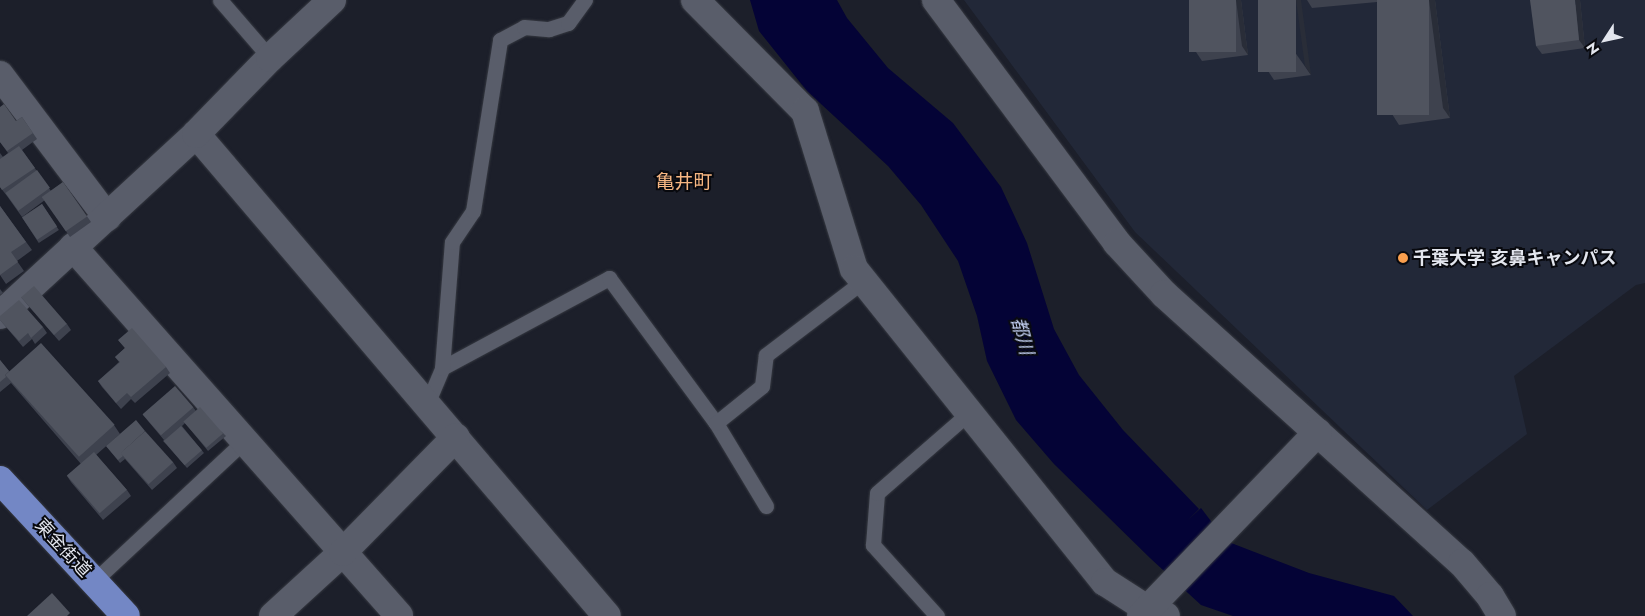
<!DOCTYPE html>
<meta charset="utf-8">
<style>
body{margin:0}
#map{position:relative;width:1645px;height:616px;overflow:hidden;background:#1c1f2a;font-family:Jost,"Noto Sans JP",sans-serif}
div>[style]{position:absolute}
.built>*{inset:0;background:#222838}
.water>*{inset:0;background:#040336}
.roads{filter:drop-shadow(0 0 1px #373a42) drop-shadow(0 0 1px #373a42)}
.lane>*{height:15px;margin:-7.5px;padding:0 7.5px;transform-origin:7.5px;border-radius:7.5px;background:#595d6a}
.street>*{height:28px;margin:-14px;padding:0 14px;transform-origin:14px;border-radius:14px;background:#595d6a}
.secondary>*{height:28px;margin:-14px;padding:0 14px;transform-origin:14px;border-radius:14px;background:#595d6a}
.highway>*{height:28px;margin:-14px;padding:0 14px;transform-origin:14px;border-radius:14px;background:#7387c5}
.wall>*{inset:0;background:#3e424e;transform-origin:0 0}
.shaded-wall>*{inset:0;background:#292d38}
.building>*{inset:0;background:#50545f;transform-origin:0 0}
.dots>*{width:14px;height:14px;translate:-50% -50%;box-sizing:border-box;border:2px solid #08090e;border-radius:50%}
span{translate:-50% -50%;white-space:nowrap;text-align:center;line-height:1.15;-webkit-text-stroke:4px #08090e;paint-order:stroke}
.poi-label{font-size:18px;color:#e3e6ee;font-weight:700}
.left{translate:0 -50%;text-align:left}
.street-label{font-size:18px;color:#e3e6ee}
.neighbourhood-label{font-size:19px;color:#f6b682}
.water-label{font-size:19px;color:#c5d2f5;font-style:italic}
.north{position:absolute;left:1580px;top:15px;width:50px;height:50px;-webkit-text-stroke:4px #08090e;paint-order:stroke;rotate:235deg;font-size:14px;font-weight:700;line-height:20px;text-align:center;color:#e3e6ee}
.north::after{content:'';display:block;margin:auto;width:18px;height:22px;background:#e3e6ee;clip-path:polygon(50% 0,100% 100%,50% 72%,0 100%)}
</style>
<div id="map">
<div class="built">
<div style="clip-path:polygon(964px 0,1645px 0,1645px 283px,1636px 285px,1514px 376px,1527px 434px,1427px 510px,1135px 232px)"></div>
</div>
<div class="water">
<div style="clip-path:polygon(750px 0,837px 0,847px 18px,888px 68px,953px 123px,1001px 187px,1027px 243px,1054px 329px,1079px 375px,1123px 430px,1199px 509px,1187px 521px,1201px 508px,1226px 541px,1309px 573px,1394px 596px,1413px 616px,1233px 616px,1201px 605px,1150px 558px,1054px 464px,1016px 420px,987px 361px,977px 316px,958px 261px,921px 205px,888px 166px,807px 91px,759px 31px)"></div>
</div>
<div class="roads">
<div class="lane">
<div style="left:220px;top:0;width:77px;rotate:49.2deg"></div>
<div style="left:442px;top:368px;width:190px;rotate:-28.3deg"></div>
<div style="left:609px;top:278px;width:180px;rotate:53.6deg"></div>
<div style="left:716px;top:423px;width:97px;rotate:58.9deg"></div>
<div style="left:427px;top:404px;width:39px;rotate:-67deg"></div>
<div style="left:442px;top:368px;width:126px;rotate:-85.5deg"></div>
<div style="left:452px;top:242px;width:37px;rotate:-56deg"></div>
<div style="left:473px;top:211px;width:173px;rotate:-81deg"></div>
<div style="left:500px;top:40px;width:27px;rotate:-28deg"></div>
<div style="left:524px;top:27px;width:25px;rotate:5deg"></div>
<div style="left:549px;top:29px;width:20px;rotate:-18deg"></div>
<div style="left:568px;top:23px;width:29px;rotate:-54deg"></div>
<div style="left:716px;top:423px;width:59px;rotate:-38.8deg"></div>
<div style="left:762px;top:386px;width:31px;rotate:-83deg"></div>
<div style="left:766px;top:355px;width:122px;rotate:-37.3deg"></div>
<div style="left:94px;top:581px;width:205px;rotate:-43deg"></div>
<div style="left:937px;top:616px;width:96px;rotate:-132deg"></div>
<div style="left:873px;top:545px;width:52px;rotate:-85.6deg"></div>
<div style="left:877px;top:493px;width:123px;rotate:-41.1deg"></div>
</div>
<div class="street">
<div style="left:695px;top:0;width:156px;rotate:45.3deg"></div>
<div style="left:805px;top:111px;width:165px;rotate:72.8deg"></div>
<div style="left:854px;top:269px;width:401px;rotate:51.3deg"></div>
<div style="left:1105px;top:582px;width:50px;rotate:32.7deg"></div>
<div style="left:1147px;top:609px;width:20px;rotate:20deg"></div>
<div style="left:0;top:75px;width:178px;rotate:53deg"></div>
<div style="left:196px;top:134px;width:633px;rotate:49.55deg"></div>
<div style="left:73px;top:247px;width:492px;rotate:48.5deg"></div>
<div style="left:0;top:315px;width:267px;rotate:-42.7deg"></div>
<div style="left:196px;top:134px;width:106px;rotate:-45.8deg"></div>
<div style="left:270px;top:58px;width:85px;rotate:-43.1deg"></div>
<div style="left:273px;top:616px;width:95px;rotate:-42.4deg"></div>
<div style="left:343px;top:552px;width:161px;rotate:-45.5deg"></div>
</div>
<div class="secondary">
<div style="left:936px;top:0;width:303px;rotate:53.3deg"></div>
<div style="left:1117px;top:243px;width:69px;rotate:47.3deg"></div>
<div style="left:1164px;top:294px;width:401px;rotate:42.1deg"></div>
<div style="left:1462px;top:563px;width:43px;rotate:49.7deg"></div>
<div style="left:1490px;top:596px;width:23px;rotate:59deg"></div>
<div style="left:1141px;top:616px;width:255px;rotate:-46.1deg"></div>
</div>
<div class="highway">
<div style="left:0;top:480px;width:185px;rotate:47.2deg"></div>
</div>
</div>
<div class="wall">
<div style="clip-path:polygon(1189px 0,1241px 0,1248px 55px,1202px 61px,1196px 52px)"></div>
<div style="clip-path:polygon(1258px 0,1311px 75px,1274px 80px,1268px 71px)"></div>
<div style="clip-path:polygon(1307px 0,1435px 0,1450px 118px,1399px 125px,1392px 114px,1377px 2px,1312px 8px)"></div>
<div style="clip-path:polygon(1580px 0,1585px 48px,1542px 54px,1536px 46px)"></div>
<div style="clip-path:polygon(22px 117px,37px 139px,22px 150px,51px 191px,63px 182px,91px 222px,70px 237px,45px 200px,22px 217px,7px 196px,0 187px,0 153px,3px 157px,8px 153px,0 142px,16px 121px)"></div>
<div style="left:42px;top:204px;width:31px;height:24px;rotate:57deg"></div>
<div style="clip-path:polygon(0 206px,32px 250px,17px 261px,24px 271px,6px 284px,0 275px)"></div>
<div style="clip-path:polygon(0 289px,3px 293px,0 295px)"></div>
<div style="clip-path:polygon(21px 297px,67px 324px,71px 330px,59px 341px,26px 303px)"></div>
<div style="clip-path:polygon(0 320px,43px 327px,47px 333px,35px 344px,32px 339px,23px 347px)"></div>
<div style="clip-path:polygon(118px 340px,166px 367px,170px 373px,135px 403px,131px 399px,121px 409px,102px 387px,98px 381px,119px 362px,115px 357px,125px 348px)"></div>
<div style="clip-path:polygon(0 360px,9px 371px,114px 425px,120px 434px,96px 455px,127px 490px,131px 496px,103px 520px,71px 482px,67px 476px,81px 464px,11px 383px,0 392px)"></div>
<div style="clip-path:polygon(193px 407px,196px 411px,223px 433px,226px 436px,208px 451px,185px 423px,182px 426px,204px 453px,187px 468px,166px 444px,163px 441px,164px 440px,143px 415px)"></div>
<div style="clip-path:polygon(106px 446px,173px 462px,177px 468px,152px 490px,125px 459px,120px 463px)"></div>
</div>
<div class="shaded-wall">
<div style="clip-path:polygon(1236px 0,1241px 0,1248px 55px,1242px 46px)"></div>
<div style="clip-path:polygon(1296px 0,1301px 0,1311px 75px,1305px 66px)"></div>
<div style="clip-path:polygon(1429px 0,1435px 0,1450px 118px,1443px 108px)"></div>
<div style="clip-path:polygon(1575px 0,1580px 0,1585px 48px,1579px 40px)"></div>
</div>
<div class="building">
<div style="left:1189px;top:0;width:47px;height:52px"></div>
<div style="left:1258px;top:0;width:38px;height:72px"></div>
<div style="left:1377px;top:0;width:52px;height:115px"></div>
<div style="clip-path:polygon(1530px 0,1575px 0,1579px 40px,1536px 46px)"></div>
<div style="clip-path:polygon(4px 104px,16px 121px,22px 117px,33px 133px,7px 151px,0 142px,0 107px)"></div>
<div style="clip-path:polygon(19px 146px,35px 168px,2px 190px,0 187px,0 159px)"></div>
<div style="left:37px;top:170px;width:22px;height:39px;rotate:54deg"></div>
<div style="left:63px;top:182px;width:42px;height:26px;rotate:55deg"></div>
<div style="left:42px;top:204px;width:27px;height:24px;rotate:56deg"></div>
<div style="clip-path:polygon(0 206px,26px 242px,11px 252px,18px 262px,0 275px)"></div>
<div style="left:34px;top:286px;width:50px;height:17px;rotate:49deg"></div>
<div style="clip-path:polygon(19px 300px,43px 327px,31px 338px,28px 333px,19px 341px,0 320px,0 316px)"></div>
<div style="clip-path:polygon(132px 328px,166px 367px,131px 397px,127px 393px,116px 403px,98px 381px,120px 362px,115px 357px,125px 348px,118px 340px)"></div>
<div style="left:41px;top:343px;width:110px;height:48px;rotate:48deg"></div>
<div style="clip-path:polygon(0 360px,9px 371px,5px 375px,6px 377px,0 382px)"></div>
<div style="left:175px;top:386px;width:28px;height:43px;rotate:49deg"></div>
<div style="left:200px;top:407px;width:35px;height:22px;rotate:49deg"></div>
<div style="clip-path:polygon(136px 420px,145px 431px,121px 453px,123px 456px,118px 460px,106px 446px)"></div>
<div style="left:181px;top:426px;width:32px;height:23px;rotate:49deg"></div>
<div style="left:145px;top:431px;width:42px;height:33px;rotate:48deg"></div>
<div style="left:94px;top:452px;width:50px;height:36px;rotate:49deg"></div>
<div style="clip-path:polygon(52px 593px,70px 613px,67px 616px,27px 616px)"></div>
</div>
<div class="dots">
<div style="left:1403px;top:258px;background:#fa9f4e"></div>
</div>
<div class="poi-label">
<span class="left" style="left:1413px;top:258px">千葉大学 亥鼻キャンパス</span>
</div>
<div class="street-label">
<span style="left:63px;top:548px;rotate:47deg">東金街道</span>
</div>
<div class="neighbourhood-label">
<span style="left:684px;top:182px">亀井町</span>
</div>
<div class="water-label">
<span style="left:1022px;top:336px;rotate:75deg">都川</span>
</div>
<div class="north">N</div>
</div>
